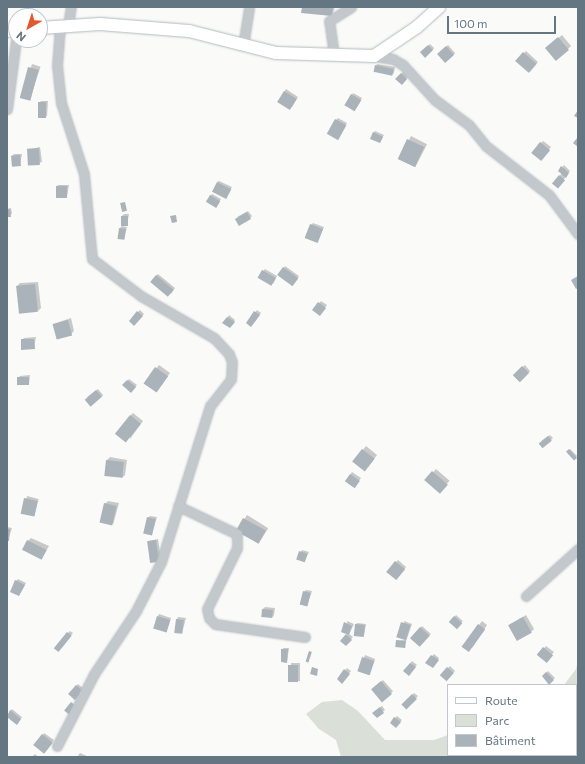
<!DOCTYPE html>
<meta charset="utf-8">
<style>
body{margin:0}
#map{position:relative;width:585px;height:764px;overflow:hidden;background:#fafaf8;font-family:Commissioner,sans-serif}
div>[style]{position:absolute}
.green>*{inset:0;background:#dadfd7}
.shadow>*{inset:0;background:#0003;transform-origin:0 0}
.building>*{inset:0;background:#aab3b9;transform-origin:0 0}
.roads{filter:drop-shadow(0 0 1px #b3babf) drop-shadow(0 0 1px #b3babf)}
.minor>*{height:9px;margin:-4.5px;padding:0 4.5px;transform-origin:4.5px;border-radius:4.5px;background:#c3c8cc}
.secondary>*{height:12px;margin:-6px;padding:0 6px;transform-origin:6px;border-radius:6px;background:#fff}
span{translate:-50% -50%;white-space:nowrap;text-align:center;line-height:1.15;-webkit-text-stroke:4px #fff;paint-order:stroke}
.frame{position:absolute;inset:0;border:8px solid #657683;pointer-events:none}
.legend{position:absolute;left:447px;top:684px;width:130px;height:72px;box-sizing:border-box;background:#fff;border:1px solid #c1c8cd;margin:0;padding:5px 7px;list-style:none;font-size:12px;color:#657683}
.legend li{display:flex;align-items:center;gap:8px;height:20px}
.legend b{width:20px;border:1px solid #c1c8cd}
.north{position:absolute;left:8px;top:8px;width:40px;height:40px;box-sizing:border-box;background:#fff;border:1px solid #c1c8cd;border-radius:50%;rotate:219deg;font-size:11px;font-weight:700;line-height:16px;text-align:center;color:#657683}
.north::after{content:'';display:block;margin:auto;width:14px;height:18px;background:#e4572e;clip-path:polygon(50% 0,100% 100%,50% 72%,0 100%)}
.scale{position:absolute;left:447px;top:16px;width:109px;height:18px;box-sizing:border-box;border:2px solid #657683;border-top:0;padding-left:5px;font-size:12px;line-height:14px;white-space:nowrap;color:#657683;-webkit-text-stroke:3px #fff;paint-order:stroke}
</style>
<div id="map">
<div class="green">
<div style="clip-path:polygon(578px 660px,578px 757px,341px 757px,336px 740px,319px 729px,306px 714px,322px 702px,342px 700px,358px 711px,385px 740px,434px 740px,448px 735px,448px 755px,576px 755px,576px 685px,564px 685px,576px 669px)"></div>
</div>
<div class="shadow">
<div style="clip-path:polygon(303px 7px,335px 7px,332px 15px)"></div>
<div style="clip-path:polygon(562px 35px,571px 46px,568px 49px,549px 46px)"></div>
<div style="left:430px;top:44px;width:6px;height:12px;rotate:45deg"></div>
<div style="left:448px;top:45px;width:11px;height:13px;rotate:49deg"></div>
<div style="clip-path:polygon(526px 51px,538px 62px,530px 72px,524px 53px)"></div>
<div style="left:32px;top:64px;width:9px;height:35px;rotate:18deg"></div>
<div style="clip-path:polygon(377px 64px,395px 67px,394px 73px,392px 75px,376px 66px)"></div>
<div style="clip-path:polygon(403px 72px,408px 77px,402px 84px,396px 79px)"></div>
<div style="clip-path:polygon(286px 89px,298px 97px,292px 107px,278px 102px)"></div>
<div style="clip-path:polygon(353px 93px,362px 98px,356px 108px,352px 95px)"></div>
<div style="clip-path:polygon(41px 101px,48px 101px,47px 117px,39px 103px)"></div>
<div style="clip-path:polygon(338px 118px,347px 123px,338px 139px,336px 120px)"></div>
<div style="clip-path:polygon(375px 131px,384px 135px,380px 142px,373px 133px)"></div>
<div style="left:411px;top:136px;width:18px;height:26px;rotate:27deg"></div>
<div style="clip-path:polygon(543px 141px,551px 147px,543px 157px,541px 143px)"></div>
<div style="clip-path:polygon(40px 147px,42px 162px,30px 165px,28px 150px)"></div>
<div style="clip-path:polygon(14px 154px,22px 154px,20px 165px,12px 156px)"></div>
<div style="clip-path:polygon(564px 165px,570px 171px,559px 186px,553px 184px,562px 173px,559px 171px)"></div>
<div style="clip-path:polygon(219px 181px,232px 187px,226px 198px,217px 182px)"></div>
<div style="clip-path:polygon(58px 185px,69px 185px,67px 197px,57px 186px)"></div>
<div style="clip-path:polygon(212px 194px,221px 199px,216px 207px,210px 196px)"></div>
<div style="clip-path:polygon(11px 208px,12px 214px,7px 216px,7px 209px)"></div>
<div style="clip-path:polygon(248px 211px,252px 216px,250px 218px,237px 217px)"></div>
<div style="clip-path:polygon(124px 214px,129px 214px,127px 225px,122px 216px)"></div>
<div style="clip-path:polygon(313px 223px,324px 227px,317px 242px,311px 225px)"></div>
<div style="clip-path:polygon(122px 226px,127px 227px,124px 239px,120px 228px)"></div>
<div style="clip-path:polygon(285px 266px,299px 276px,294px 283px,284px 268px)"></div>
<div style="clip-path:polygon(265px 269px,277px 276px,273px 284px,263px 271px)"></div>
<div style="clip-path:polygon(158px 274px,175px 288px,171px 294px,156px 276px)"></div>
<div style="clip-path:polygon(38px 282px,41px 308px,38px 311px,17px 286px,20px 283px)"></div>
<div style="clip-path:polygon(321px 301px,327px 305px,321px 313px,314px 310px)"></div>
<div style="clip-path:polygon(140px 310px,144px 314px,134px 324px,130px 321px)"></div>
<div style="clip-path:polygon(257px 310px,261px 313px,253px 324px,247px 323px)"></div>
<div style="clip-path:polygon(229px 315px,235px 320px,232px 325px,224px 323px)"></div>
<div style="clip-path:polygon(71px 318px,74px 331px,71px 334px,53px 324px)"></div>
<div style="clip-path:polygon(36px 337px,34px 348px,22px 340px,24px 338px)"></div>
<div style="clip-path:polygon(159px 365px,170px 373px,159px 388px,145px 382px)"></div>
<div style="left:525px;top:365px;width:8px;height:15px;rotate:50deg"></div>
<div style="clip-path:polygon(30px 375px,29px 384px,18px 378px,20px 376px)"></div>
<div style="clip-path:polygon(129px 379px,137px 385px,131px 392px,124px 385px)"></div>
<div style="clip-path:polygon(98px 389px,103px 395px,102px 397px,87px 397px)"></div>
<div style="clip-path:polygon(133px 413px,143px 421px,130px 439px,130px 416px)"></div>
<div style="clip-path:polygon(550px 435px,553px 438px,551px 440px,541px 441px)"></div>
<div style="clip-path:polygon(366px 446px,377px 455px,368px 467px,354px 461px)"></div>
<div style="left:570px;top:449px;width:10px;height:4px;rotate:45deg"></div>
<div style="clip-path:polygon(110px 457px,127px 460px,125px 475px,122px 478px,107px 460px)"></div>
<div style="left:436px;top:469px;width:18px;height:15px;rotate:41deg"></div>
<div style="clip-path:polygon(352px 472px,361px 478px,356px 485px,346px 481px)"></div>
<div style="left:27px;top:496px;width:12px;height:18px;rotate:14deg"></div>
<div style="clip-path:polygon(108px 501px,119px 503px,113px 525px,105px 504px)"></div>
<div style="left:247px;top:515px;width:25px;height:18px;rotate:32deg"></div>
<div style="clip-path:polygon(150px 516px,157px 517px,152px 534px,148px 518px)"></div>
<div style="clip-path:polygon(7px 527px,12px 528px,8px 540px,7px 540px)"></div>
<div style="clip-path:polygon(31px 538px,49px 546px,42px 558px,28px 541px)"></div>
<div style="clip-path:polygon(158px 539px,161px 559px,150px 562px,148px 541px)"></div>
<div style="clip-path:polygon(302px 550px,309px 552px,304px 562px,297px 559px)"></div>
<div style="clip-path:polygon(398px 560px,406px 567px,398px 577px,387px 572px)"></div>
<div style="clip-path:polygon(18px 579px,26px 583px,19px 595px,16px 581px)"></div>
<div style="clip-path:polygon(306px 590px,312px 591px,307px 605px,304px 592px)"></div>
<div style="clip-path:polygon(265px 607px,275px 608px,274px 615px,273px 617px,263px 609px)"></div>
<div style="clip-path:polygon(159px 614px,171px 618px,166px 631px,158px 616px)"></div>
<div style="left:456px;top:615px;width:9px;height:9px;rotate:41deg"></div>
<div style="clip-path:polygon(526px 615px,534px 629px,531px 632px,509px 625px)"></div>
<div style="clip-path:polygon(178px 617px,186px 618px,182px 633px,177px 619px)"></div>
<div style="clip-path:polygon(347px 621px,354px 624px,349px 634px,353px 637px,346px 645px,341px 641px,348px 634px)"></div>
<div style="clip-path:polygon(404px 621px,412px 624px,404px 647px,397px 641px,405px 640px)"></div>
<div style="clip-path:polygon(482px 621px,487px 625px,472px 648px,463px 647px)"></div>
<div style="clip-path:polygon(357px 623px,366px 624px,364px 636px,356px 625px)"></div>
<div style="left:422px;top:626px;width:12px;height:16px;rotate:42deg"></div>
<div style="clip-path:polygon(70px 631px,73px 633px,61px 649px,68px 633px)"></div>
<div style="clip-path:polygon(546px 646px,554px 652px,548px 659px,538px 655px)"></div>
<div style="clip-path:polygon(284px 648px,289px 648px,287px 662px,282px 649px)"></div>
<div style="clip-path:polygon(434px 654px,439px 658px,434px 665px,427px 662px)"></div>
<div style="left:365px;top:655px;width:11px;height:17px;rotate:22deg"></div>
<div style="clip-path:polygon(412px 661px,417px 665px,410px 673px,404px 671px)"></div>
<div style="left:291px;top:663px;width:9px;height:18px"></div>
<div style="clip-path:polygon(450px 666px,455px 671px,447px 680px,441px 675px)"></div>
<div style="clip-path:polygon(347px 668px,351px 671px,344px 680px,338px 679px)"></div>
<div style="clip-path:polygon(548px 671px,555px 678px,549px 683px,543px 676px)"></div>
<div style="left:383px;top:680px;width:15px;height:14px;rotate:48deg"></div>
<div style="clip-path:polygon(78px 684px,84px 689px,69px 694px)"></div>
<div style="clip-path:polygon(414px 693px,418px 696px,407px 708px,404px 705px)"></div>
<div style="clip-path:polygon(382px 706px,385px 710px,377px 717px,375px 711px)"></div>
<div style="left:12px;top:709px;width:13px;height:9px;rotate:39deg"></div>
<div style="clip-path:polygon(397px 716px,402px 720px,396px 727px,391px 722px)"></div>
<div style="clip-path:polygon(44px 733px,54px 740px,46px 751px,43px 735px)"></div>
<div style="clip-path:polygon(80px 753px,89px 757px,77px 757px)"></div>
<div style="clip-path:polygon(35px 754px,38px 757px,32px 757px)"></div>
</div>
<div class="building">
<div style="clip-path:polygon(302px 7px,333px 7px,332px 16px,301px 13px)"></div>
<div style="left:558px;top:37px;width:17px;height:17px;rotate:50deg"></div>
<div style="clip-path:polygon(428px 45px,433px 50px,425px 58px,420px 52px)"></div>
<div style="left:446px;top:46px;width:12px;height:12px;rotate:48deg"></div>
<div style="left:523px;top:52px;width:18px;height:12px;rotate:41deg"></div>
<div style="left:375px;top:65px;width:19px;height:7px;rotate:12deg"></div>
<div style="left:28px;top:67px;width:11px;height:32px;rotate:15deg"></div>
<div style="clip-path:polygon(401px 73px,407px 79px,402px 85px,395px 79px)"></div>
<div style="left:284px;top:91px;width:15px;height:13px;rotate:32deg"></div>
<div style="left:351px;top:94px;width:12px;height:13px;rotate:31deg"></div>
<div style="left:38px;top:102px;width:8px;height:16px"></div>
<div style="clip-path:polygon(578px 110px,578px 118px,574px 116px)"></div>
<div style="left:335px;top:119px;width:13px;height:17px;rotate:29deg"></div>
<div style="clip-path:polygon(373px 132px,383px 137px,380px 143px,370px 139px)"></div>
<div style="clip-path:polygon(578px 137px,578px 147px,573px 143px)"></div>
<div style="left:407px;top:139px;width:19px;height:22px;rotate:25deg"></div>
<div style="left:540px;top:142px;width:13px;height:14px;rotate:39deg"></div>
<div style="left:39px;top:148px;width:17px;height:12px;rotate:87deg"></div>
<div style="left:20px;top:155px;width:11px;height:9px;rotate:85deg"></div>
<div style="clip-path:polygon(561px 166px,569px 173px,566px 178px,558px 171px)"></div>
<div style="left:559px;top:175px;width:8px;height:11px;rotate:40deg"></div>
<div style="left:217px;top:182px;width:16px;height:11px;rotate:27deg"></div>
<div style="left:56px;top:186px;width:11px;height:12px"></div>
<div style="left:210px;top:195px;width:12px;height:8px;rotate:31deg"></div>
<div style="left:125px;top:202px;width:9px;height:5px;rotate:77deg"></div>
<div style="clip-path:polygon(10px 209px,11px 217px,7px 217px,7px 210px)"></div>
<div style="left:247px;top:212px;width:8px;height:14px;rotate:60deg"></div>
<div style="clip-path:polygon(176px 215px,177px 222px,172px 223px,170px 216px)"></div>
<div style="left:121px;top:216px;width:7px;height:10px"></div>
<div style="left:310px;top:224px;width:14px;height:15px;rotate:21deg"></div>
<div style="left:119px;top:228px;width:7px;height:11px;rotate:8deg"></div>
<div style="left:283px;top:267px;width:19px;height:10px;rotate:36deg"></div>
<div style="left:262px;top:270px;width:16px;height:9px;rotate:30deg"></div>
<div style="left:156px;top:275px;width:23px;height:9px;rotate:40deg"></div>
<div style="clip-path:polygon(578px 276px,578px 288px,576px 289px,571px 280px)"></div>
<div style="left:35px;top:284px;width:28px;height:19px;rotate:84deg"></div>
<div style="left:318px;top:302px;width:10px;height:10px;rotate:37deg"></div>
<div style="clip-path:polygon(137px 311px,143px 316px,134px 326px,129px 321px)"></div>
<div style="clip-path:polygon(254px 311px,260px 315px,251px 327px,246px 323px)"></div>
<div style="clip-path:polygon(227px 317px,235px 322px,230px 328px,222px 323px)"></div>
<div style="left:68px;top:320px;width:16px;height:16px;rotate:75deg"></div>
<div style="clip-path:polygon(21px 339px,34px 339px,35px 349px,21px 350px)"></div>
<div style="left:522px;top:366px;width:10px;height:13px;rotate:45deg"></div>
<div style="left:155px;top:367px;width:16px;height:20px;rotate:35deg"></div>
<div style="left:17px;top:377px;width:12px;height:8px"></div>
<div style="clip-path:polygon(127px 380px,136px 387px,131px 393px,122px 385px)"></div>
<div style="left:96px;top:390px;width:9px;height:15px;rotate:49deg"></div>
<div style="left:130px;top:415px;width:14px;height:24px;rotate:39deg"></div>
<div style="left:548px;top:436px;width:6px;height:12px;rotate:51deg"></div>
<div style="left:362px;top:449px;width:16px;height:16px;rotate:38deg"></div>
<div style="left:569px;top:449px;width:12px;height:4px;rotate:48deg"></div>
<div style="left:106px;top:460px;width:18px;height:16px;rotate:6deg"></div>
<div style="left:432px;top:471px;width:21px;height:12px;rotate:41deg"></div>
<div style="left:350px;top:474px;width:12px;height:9px;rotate:35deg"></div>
<div style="left:24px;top:498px;width:14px;height:16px;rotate:12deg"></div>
<div style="left:104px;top:503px;width:13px;height:20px;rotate:13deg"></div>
<div style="left:147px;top:517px;width:9px;height:17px;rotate:13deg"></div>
<div style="left:243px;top:518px;width:26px;height:15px;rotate:29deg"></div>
<div style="clip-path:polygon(7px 529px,10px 529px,9px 541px,7px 541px)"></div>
<div style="left:27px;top:540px;width:22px;height:11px;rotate:27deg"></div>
<div style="left:156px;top:540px;width:22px;height:9px;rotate:82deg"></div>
<div style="left:299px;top:551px;width:9px;height:9px;rotate:18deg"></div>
<div style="left:395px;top:561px;width:13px;height:14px;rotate:39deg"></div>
<div style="clip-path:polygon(15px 580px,25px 585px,19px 596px,10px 592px)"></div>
<div style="left:303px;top:591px;width:8px;height:14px;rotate:14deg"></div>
<div style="left:262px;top:609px;width:11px;height:8px;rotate:5deg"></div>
<div style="left:157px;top:616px;width:14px;height:13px;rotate:17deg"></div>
<div style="left:454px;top:616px;width:11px;height:8px;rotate:41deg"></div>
<div style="left:523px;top:617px;width:18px;height:17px;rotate:61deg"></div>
<div style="left:176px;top:619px;width:8px;height:14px;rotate:7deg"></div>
<div style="clip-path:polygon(344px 622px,352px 626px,349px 635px,341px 632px)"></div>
<div style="left:401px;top:622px;width:10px;height:16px;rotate:17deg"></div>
<div style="left:355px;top:624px;width:10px;height:12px;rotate:6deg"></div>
<div style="left:478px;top:624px;width:9px;height:28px;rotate:36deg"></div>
<div style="left:420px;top:627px;width:13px;height:15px;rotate:42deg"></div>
<div style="left:67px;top:632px;width:6px;height:21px;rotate:39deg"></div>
<div style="clip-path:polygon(346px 634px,352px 640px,346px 646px,340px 641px)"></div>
<div style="left:396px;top:640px;width:10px;height:7px;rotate:6deg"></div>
<div style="left:543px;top:647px;width:13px;height:10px;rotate:39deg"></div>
<div style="clip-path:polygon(281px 649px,288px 649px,287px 663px,281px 662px)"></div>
<div style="left:309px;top:651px;width:3px;height:11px;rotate:18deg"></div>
<div style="clip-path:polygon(431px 655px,439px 660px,433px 668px,425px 663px)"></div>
<div style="left:362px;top:657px;width:13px;height:15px;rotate:18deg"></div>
<div style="clip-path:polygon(410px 663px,416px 667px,409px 676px,403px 671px)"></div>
<div style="left:288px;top:665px;width:10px;height:17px"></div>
<div style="clip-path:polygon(312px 667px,318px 669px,317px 676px,310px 674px)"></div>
<div style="left:447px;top:667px;width:9px;height:11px;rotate:41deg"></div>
<div style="clip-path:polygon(344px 669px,350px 674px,342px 684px,337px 679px)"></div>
<div style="clip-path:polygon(546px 672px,554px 680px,549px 685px,542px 676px)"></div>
<div style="left:381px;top:681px;width:17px;height:13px;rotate:50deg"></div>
<div style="left:76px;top:685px;width:9px;height:12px;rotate:41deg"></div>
<div style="left:412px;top:694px;width:7px;height:15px;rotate:45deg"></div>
<div style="left:71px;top:702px;width:13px;height:11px;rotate:39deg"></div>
<div style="clip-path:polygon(380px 707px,384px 713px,377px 718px,372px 713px)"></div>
<div style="clip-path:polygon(10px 710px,21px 719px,17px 725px,7px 717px)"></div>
<div style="clip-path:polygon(394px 717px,401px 722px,396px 728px,390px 723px)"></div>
<div style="left:42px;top:734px;width:14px;height:14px;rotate:39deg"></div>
</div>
<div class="roads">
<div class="minor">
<div style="left:68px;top:25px;width:18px;rotate:-81deg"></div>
<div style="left:243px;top:46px;width:39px;rotate:-81deg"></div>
<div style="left:334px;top:55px;width:34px;rotate:-98deg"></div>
<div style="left:329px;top:21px;width:26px;rotate:-32deg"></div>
<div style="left:374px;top:56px;width:19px;rotate:9deg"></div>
<div style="left:393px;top:59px;width:12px;rotate:31deg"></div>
<div style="left:403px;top:65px;width:47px;rotate:47.6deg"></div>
<div style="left:435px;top:100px;width:42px;rotate:36.3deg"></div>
<div style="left:469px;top:125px;width:27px;rotate:51deg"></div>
<div style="left:486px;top:146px;width:80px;rotate:37.9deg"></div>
<div style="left:549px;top:195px;width:49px;rotate:53.4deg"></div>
<div style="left:7px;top:109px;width:70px;rotate:-82.6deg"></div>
<div style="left:178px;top:506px;width:65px;rotate:25.4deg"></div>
<div style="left:237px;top:534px;width:14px;rotate:90deg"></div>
<div style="left:237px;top:548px;width:68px;rotate:116.2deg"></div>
<div style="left:207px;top:609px;width:9px;rotate:77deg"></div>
<div style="left:209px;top:618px;width:8px;rotate:45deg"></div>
<div style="left:215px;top:624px;width:91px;rotate:8.2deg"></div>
<div style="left:526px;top:596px;width:70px;rotate:-42.1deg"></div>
<div style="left:57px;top:746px;width:81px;rotate:-62.8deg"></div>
<div style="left:94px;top:674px;width:76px;rotate:-56.3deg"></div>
<div style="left:136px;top:611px;width:55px;rotate:-63deg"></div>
<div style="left:161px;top:562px;width:164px;rotate:-72.6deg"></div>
<div style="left:210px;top:406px;width:34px;rotate:-52deg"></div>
<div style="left:231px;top:379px;width:17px;rotate:-87deg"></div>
<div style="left:232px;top:362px;width:9px;rotate:-111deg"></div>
<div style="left:229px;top:354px;width:22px;rotate:-133deg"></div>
<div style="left:214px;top:338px;width:84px;rotate:-150.1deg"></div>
<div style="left:141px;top:296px;width:61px;rotate:-142.9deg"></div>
<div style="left:92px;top:259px;width:85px;rotate:-95.4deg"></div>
<div style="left:84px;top:174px;width:75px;rotate:-107.9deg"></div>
<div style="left:61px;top:103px;width:37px;rotate:-96deg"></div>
<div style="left:57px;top:66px;width:40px;rotate:-85.7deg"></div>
</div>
<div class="secondary">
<div style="left:40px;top:28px;width:60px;rotate:-3.8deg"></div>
<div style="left:100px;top:24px;width:89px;rotate:4.5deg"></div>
<div style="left:189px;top:31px;width:90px;rotate:14.2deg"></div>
<div style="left:276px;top:53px;width:98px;rotate:1.8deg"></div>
<div style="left:374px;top:56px;width:52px;rotate:-34deg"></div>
<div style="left:417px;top:27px;width:30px;rotate:-42deg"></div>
<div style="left:7px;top:31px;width:9px;rotate:-6deg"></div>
</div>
</div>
<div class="frame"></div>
<ul class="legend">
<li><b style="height:5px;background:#fff"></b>Route</li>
<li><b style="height:11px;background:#dadfd7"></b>Parc</li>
<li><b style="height:11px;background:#aab3b9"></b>Bâtiment</li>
</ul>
<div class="north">N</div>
<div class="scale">100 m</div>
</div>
